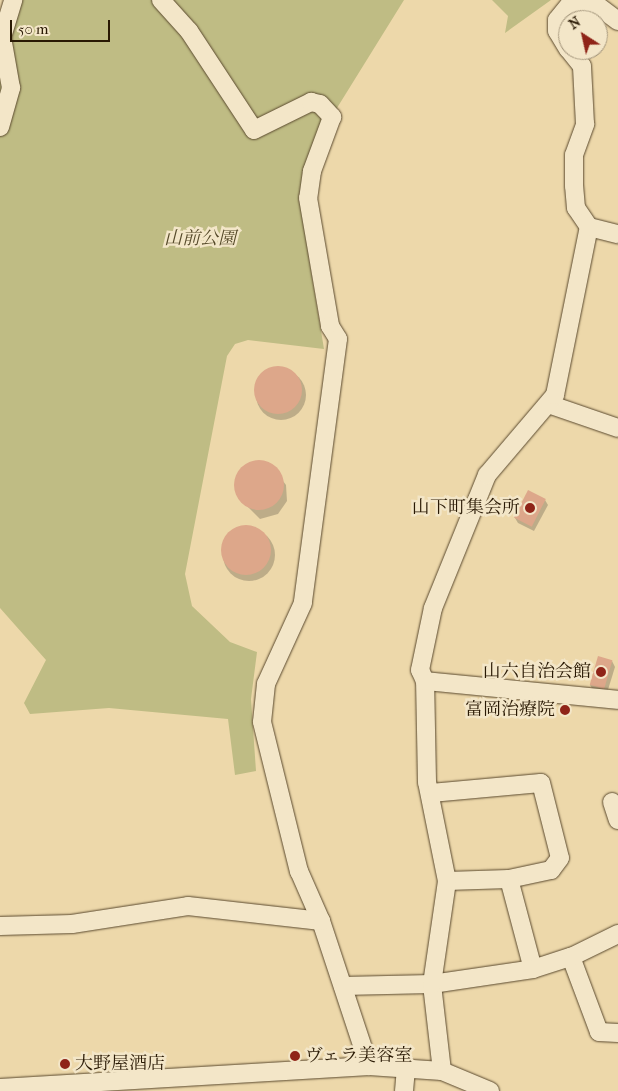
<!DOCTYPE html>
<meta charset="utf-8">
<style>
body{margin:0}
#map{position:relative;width:618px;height:1091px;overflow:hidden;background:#edd8aa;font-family:"IM FELL French Canon","Noto Serif JP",serif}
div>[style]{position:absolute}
.green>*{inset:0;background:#bfbc84}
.shadow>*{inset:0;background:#0003}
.round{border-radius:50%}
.building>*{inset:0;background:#dda78a;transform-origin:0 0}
.roads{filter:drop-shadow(0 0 1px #5a492e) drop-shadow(0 0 1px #5a492e)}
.minor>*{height:18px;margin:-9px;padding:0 9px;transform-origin:9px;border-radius:9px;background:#f3e6c8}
.dots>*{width:14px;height:14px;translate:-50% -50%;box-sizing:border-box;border:2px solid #f3e6c8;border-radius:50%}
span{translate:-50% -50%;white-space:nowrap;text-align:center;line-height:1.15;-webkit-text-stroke:5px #f3e6c8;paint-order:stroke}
.park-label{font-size:18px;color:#564a2a;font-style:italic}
.poi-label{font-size:18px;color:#291904}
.right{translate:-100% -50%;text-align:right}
.left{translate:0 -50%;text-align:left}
.north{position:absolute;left:558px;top:10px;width:50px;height:50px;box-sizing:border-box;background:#f3e6c8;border:1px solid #a2947a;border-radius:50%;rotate:325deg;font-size:14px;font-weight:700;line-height:20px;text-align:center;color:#291904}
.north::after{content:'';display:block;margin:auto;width:18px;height:22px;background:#8f2418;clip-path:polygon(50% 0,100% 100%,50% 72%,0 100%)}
.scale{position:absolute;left:10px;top:20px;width:100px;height:22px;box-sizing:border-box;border:2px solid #291904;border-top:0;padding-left:6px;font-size:15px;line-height:18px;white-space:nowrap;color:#291904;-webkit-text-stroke:4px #f3e6c8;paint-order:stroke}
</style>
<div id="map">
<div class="green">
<div style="clip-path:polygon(9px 0,404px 0,332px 116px,314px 164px,309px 258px,324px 349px,248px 340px,235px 344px,227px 356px,185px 574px,192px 606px,230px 642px,257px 652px,251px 699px,256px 771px,235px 775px,228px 719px,109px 708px,30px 714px,24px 703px,46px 660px,0 608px,0 84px,8px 51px)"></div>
<div style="clip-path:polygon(492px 0,551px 0,505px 33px,508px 16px)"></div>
</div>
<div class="shadow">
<div class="round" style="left:256px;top:370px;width:50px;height:50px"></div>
<div style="clip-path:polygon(254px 462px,270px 464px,286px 485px,287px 501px,278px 514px,260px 519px,240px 499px,237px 477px)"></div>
<div style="clip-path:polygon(545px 500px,548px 505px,534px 531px,518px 523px,515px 518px)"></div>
<div class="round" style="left:223px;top:529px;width:52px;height:52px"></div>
<div style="clip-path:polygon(612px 661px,615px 667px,607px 693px,593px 690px,590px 685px)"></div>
</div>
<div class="building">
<div class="round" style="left:254px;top:366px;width:48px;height:48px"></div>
<div class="round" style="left:234px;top:460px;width:50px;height:50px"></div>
<div style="left:528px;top:490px;width:20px;height:31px;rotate:27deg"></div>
<div class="round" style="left:221px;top:525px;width:50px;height:50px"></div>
<div style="left:598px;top:656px;width:15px;height:30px;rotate:16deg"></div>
</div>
<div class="roads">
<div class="minor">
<div style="left:161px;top:0;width:42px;rotate:47.9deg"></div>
<div style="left:189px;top:31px;width:118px;rotate:56.7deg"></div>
<div style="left:254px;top:130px;width:64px;rotate:-26.2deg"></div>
<div style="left:311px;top:102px;width:9px;rotate:13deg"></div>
<div style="left:320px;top:104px;width:18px;rotate:47deg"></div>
<div style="left:332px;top:117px;width:58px;rotate:110.3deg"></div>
<div style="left:312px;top:171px;width:27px;rotate:98deg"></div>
<div style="left:308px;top:198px;width:130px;rotate:80.2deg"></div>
<div style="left:330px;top:326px;width:15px;rotate:58deg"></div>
<div style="left:338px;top:339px;width:266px;rotate:97.6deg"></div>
<div style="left:303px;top:603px;width:89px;rotate:114.6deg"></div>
<div style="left:266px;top:684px;width:38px;rotate:96deg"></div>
<div style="left:262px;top:722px;width:154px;rotate:76.1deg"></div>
<div style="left:299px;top:871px;width:55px;rotate:66.3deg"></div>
<div style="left:321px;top:921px;width:153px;rotate:71.7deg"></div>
<div style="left:568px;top:49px;width:21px;rotate:-121deg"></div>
<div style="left:557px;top:31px;width:11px;rotate:-90deg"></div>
<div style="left:557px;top:20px;width:21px;rotate:-51deg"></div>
<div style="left:570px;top:4px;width:28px;rotate:4deg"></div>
<div style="left:598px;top:6px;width:25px;rotate:37deg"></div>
<div style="left:0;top:127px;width:41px;rotate:-74.2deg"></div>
<div style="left:11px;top:88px;width:52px;rotate:-100deg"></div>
<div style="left:2px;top:37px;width:39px;rotate:-73deg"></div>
<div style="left:589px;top:227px;width:30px;rotate:14deg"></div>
<div style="left:551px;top:405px;width:71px;rotate:18.9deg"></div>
<div style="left:425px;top:681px;width:194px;rotate:5.6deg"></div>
<div style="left:431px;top:793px;width:110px;rotate:-5.2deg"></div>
<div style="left:541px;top:783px;width:77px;rotate:75.8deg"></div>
<div style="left:560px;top:858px;width:15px;rotate:127deg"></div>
<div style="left:551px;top:870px;width:43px;rotate:167.9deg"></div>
<div style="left:509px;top:879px;width:62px;rotate:178.2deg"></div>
<div style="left:612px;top:802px;width:19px;rotate:72deg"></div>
<div style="left:509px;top:879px;width:93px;rotate:75.1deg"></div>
<div style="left:0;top:926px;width:72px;rotate:-1.6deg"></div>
<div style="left:72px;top:924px;width:117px;rotate:-8.8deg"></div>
<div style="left:188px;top:906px;width:134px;rotate:6.4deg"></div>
<div style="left:571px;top:957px;width:80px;rotate:69.5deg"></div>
<div style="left:599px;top:1032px;width:19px;rotate:3deg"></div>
<div style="left:343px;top:986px;width:89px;rotate:-1.3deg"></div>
<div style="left:432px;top:984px;width:102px;rotate:-8.4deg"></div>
<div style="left:533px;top:969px;width:40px;rotate:-18deg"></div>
<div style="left:571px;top:957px;width:52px;rotate:-26.1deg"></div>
<div style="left:442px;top:1071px;width:88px;rotate:-96.6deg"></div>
<div style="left:432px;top:984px;width:104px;rotate:-81.7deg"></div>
<div style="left:447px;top:881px;width:101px;rotate:-101.4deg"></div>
<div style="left:427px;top:782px;width:101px;rotate:-91.1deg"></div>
<div style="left:425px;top:681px;width:12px;rotate:-114deg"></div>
<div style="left:420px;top:670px;width:63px;rotate:-78.2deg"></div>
<div style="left:433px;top:608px;width:144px;rotate:-67.9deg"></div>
<div style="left:487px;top:475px;width:105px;rotate:-49.6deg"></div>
<div style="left:555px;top:395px;width:171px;rotate:-78.6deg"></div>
<div style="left:589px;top:227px;width:23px;rotate:-124deg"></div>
<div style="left:576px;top:208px;width:22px;rotate:-95deg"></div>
<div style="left:574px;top:186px;width:31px;rotate:-90deg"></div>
<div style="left:574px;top:155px;width:33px;rotate:-70deg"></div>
<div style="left:585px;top:124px;width:58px;rotate:-93deg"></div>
<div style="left:582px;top:66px;width:21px;rotate:-129deg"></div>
<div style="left:0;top:1088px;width:370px;rotate:-3.4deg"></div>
<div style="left:369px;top:1066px;width:73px;rotate:3.9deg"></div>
<div style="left:442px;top:1071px;width:52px;rotate:22.6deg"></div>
<div style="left:404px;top:1091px;width:24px;rotate:-85deg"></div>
</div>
</div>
<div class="dots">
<div style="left:530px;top:508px;background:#8f2418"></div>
<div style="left:601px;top:672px;background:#8f2418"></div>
<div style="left:565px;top:710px;background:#8f2418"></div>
<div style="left:295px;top:1056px;background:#8f2418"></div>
<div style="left:65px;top:1064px;background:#8f2418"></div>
</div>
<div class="park-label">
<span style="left:200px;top:239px">山前公園</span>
</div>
<div class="poi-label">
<span class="right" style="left:520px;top:508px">山下町集会所</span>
<span class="right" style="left:591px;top:672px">山六自治会館</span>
<span class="right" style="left:555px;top:710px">富岡治療院</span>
<span class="left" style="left:305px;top:1056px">ヴェラ美容室</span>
<span class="left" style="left:75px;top:1064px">大野屋酒店</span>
</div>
<div class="north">N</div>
<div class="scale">50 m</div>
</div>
